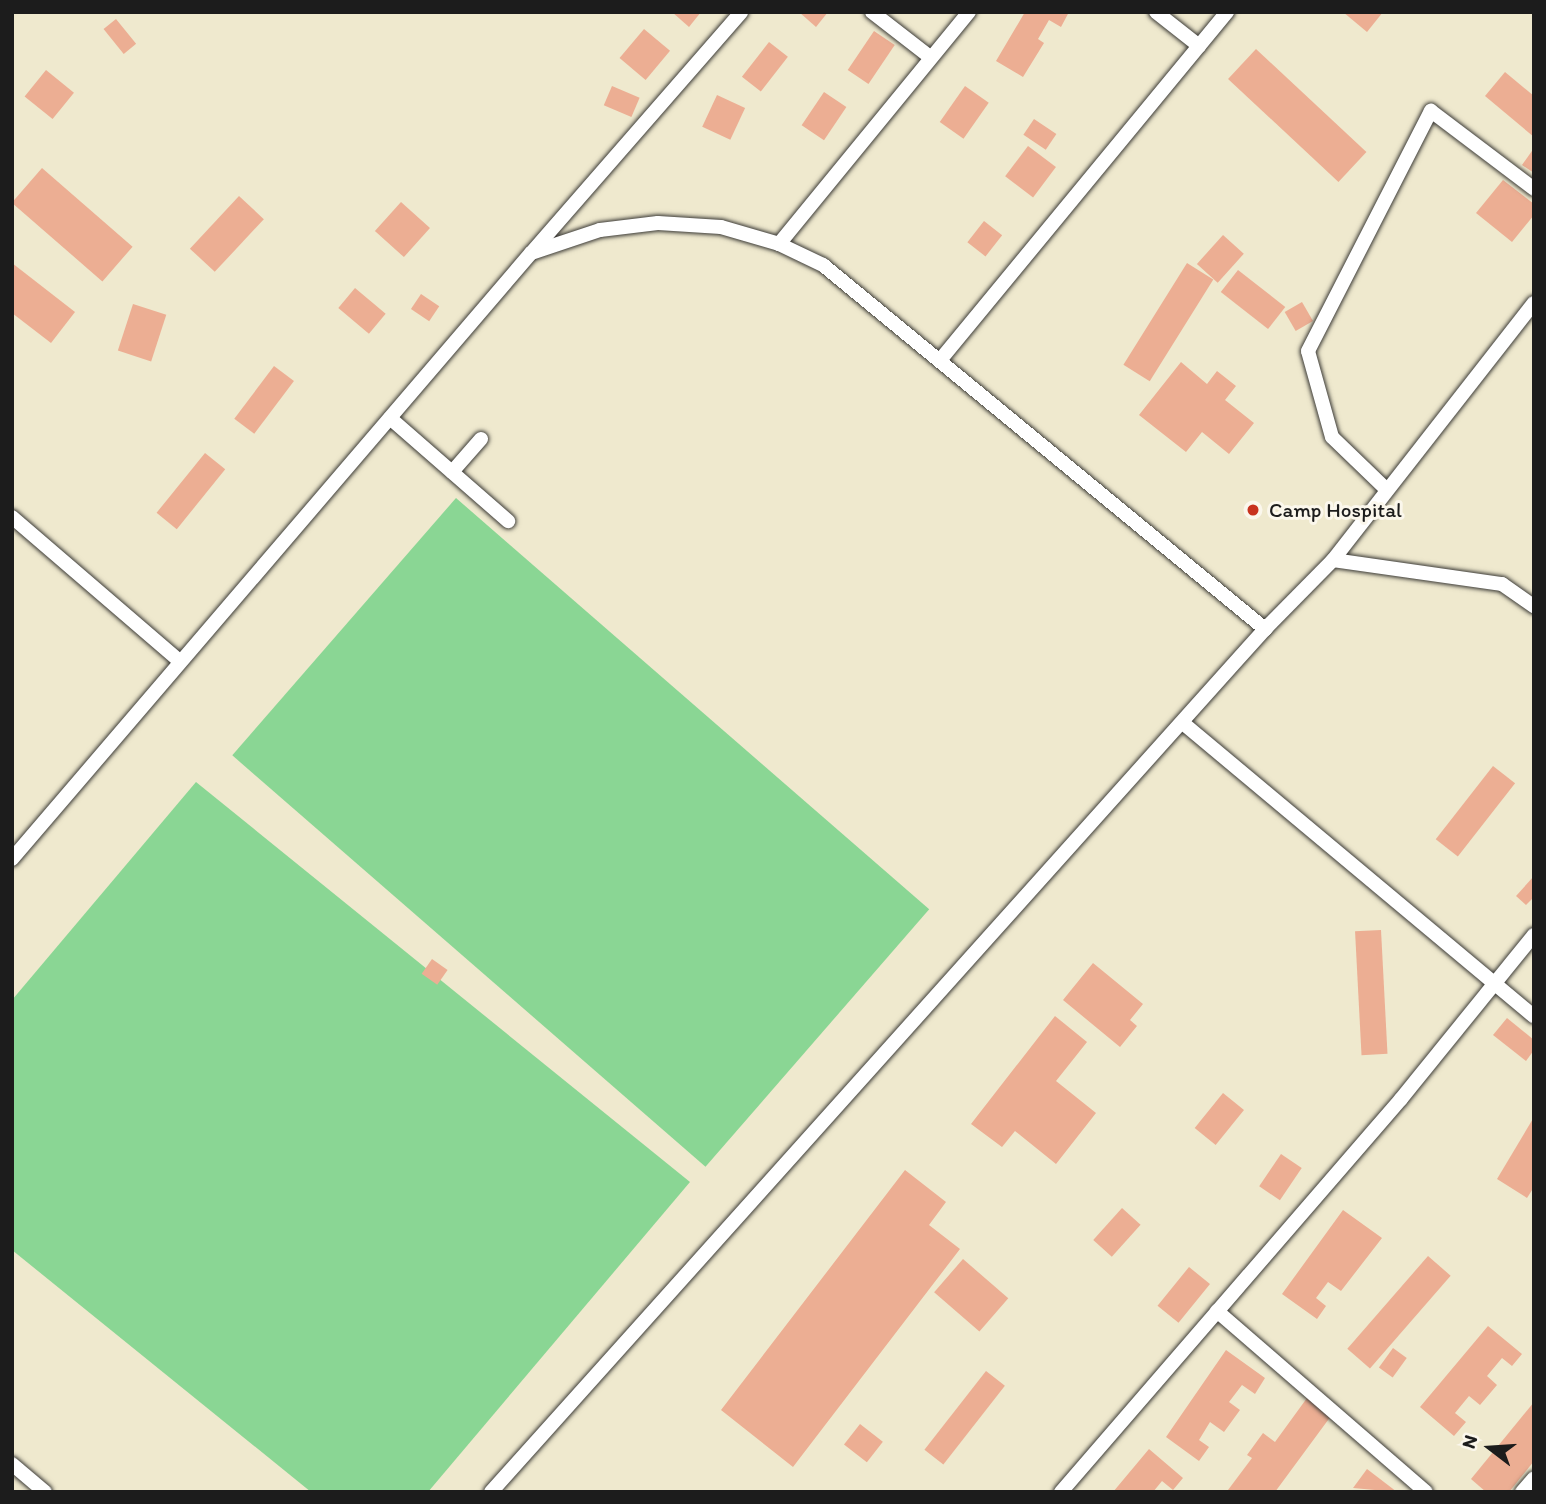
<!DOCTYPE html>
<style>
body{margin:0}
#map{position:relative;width:1546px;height:1504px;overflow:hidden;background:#efe9ce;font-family:Itim,sans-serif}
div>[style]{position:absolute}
.green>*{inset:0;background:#8ad694;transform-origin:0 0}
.building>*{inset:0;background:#ecae93;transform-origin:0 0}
.roads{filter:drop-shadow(0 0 2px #3c3b37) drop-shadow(0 0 2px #3c3b37)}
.lane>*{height:14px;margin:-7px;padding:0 7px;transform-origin:7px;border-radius:7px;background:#fff}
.dots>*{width:19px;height:19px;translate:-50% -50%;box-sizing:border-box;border:4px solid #fbf7ec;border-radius:50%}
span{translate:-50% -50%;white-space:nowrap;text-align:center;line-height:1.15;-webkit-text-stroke:6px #fbf7ec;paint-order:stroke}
.poi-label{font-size:21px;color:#1c1c1c}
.left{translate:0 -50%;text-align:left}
.frame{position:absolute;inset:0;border:14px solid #1c1c1c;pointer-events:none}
.north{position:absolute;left:1455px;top:1413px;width:70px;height:70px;-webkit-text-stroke:5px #fbf7ec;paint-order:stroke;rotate:287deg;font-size:19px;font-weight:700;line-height:28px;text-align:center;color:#1c1c1c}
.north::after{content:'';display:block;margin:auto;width:24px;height:32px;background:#1c1c1c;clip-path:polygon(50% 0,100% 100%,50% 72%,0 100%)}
</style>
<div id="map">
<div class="green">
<div style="left:456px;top:498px;width:627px;height:341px;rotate:41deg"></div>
<div style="clip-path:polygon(196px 782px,690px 1182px,428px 1492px,311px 1492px,12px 1250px,12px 1000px)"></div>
</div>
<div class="building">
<div style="clip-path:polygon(672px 12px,701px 12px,689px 27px)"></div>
<div style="clip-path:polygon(799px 12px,828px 12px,816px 27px)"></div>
<div style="clip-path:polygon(1025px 12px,1069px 12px,1061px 27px,1049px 20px,1038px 39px,1044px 43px,1023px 77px,996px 61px)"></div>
<div style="clip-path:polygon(1343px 12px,1383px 12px,1367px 32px)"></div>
<div style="left:116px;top:19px;width:32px;height:16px;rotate:51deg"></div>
<div style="left:644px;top:29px;width:34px;height:38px;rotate:40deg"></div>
<div style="left:874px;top:31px;width:25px;height:47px;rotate:34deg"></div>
<div style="left:769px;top:42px;width:24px;height:44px;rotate:38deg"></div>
<div style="left:1256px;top:49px;width:151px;height:41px;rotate:43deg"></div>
<div style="left:46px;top:70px;width:36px;height:34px;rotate:39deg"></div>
<div style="clip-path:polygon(1505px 72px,1534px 96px,1534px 137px,1485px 96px)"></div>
<div style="left:612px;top:86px;width:30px;height:21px;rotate:23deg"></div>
<div style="left:965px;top:86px;width:29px;height:44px;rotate:35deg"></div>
<div style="left:824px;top:92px;width:27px;height:40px;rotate:34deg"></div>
<div style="left:717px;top:95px;width:31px;height:35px;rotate:25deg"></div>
<div style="left:1034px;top:119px;width:27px;height:19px;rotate:34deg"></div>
<div style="left:1028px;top:146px;width:35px;height:38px;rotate:37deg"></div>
<div style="clip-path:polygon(1534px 148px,1534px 173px,1522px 165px)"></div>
<div style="left:42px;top:168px;width:120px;height:46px;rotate:41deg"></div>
<div style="clip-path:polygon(1503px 180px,1534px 204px,1534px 215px,1512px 242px,1476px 213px)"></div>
<div style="left:239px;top:196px;width:34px;height:72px;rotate:43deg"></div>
<div style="left:401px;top:202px;width:39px;height:39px;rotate:42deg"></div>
<div style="left:984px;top:221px;width:23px;height:27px;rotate:38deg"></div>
<div style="left:1223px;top:235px;width:28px;height:39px;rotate:42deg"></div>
<div style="clip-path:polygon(12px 263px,75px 312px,51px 343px,12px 313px)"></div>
<div style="left:1187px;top:263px;width:31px;height:120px;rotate:32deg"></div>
<div style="left:1238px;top:270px;width:60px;height:28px;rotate:38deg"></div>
<div style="left:355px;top:288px;width:40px;height:26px;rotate:40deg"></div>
<div style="left:421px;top:294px;width:22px;height:18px;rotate:34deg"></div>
<div style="left:1302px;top:302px;width:22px;height:20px;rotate:60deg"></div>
<div style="left:133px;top:304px;width:35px;height:49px;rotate:18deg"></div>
<div style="clip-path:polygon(1181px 362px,1207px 384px,1217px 371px,1236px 386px,1225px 400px,1254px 423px,1229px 454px,1202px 432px,1186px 452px,1139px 415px)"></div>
<div style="left:274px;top:366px;width:25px;height:66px;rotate:37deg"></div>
<div style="left:205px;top:453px;width:26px;height:77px;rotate:39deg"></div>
<div style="left:1493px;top:766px;width:28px;height:93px;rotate:38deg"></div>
<div style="clip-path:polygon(1534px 876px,1534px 897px,1526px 905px,1516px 896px)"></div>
<div style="left:1381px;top:930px;width:124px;height:26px;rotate:87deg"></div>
<div style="left:432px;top:959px;width:19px;height:18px;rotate:35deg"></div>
<div style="clip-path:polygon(1093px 963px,1143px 1004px,1130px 1020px,1137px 1026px,1120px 1047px,1063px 1000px)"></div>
<div style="clip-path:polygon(1055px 1016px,1087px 1042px,1056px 1081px,1096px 1113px,1056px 1164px,1015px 1131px,1002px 1147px,971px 1124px)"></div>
<div style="clip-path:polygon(1507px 1018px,1534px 1040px,1534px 1050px,1526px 1061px,1493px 1035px)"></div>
<div style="left:1223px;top:1093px;width:27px;height:45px;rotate:39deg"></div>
<div style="clip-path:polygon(1534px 1117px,1534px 1187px,1527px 1198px,1497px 1179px)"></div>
<div style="left:1281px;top:1154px;width:25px;height:39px;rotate:34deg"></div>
<div style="clip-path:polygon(905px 1170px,946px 1202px,929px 1225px,960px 1249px,793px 1467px,721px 1410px)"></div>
<div style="left:1122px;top:1208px;width:25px;height:43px;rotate:42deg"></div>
<div style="clip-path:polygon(1343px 1210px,1382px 1238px,1341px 1291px,1328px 1282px,1316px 1298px,1326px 1306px,1317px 1319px,1282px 1294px)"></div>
<div style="left:1428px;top:1256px;width:30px;height:123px;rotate:41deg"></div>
<div style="left:963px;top:1259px;width:60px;height:44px;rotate:41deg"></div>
<div style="left:1189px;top:1267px;width:27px;height:50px;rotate:39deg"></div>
<div style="clip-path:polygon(1488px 1326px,1522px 1354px,1512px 1366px,1502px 1358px,1487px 1376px,1497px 1385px,1480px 1405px,1469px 1396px,1455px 1413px,1466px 1422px,1454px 1436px,1420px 1407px)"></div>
<div style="left:1393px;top:1348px;width:17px;height:24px;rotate:36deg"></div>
<div style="clip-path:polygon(1226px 1350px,1265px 1378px,1255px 1394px,1242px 1385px,1229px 1402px,1240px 1410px,1224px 1432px,1210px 1422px,1199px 1440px,1209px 1447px,1199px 1461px,1166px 1437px)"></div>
<div style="left:986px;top:1371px;width:24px;height:100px;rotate:38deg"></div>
<div style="clip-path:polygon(1307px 1398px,1331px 1416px,1275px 1492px,1228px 1490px,1252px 1458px,1247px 1455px,1263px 1433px,1275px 1442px)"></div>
<div style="clip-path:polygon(1534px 1402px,1534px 1461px,1509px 1492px,1486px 1492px,1471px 1479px)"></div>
<div style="left:860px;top:1424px;width:29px;height:26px;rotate:38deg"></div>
<div style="clip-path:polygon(1149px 1449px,1183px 1478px,1173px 1490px,1162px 1481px,1153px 1492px,1113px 1492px)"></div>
<div style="clip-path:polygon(1367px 1469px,1397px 1492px,1353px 1488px)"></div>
</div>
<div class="roads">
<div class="lane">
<div style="left:872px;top:12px;width:73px;rotate:37.8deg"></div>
<div style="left:1156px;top:12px;width:55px;rotate:38.3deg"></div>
<div style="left:779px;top:244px;width:300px;rotate:-50.7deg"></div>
<div style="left:532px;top:252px;width:318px;rotate:-48.9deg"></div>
<div style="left:941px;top:359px;width:450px;rotate:-50.5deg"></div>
<div style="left:390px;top:418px;width:157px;rotate:41.1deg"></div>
<div style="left:452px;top:472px;width:44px;rotate:-48.7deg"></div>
<div style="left:1387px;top:490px;width:76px;rotate:-136.1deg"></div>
<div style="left:1332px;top:437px;width:89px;rotate:-105.6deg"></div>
<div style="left:1308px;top:351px;width:270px;rotate:-62.9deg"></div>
<div style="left:1431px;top:111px;width:129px;rotate:37.1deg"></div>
<div style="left:12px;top:517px;width:219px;rotate:40.7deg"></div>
<div style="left:1333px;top:560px;width:171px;rotate:8.1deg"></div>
<div style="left:1502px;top:584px;width:39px;rotate:35deg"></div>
<div style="left:1183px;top:723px;width:457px;rotate:39.9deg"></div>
<div style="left:12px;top:859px;width:798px;rotate:-49.42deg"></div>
<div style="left:531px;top:253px;width:73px;rotate:-18.4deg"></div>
<div style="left:600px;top:230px;width:58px;rotate:-6.9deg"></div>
<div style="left:658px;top:223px;width:63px;rotate:3.6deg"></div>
<div style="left:721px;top:227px;width:60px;rotate:16.3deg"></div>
<div style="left:779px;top:244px;width:49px;rotate:25.5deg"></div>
<div style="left:823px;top:265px;width:573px;rotate:39.47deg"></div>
<div style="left:1217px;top:1311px;width:276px;rotate:40.9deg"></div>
<div style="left:12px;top:1464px;width:43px;rotate:40.3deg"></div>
<div style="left:491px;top:1492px;width:1159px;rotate:-48.11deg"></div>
<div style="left:1265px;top:629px;width:97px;rotate:-45.4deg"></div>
<div style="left:1333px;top:560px;width:326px;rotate:-52deg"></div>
<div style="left:1061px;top:1492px;width:520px;rotate:-49.14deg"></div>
<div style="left:1401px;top:1099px;width:211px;rotate:-51deg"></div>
<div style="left:1522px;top:1492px;width:18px;rotate:-49deg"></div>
</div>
</div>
<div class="dots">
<div style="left:1253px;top:510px;background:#c8321e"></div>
</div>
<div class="poi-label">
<span class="left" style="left:1269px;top:510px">Camp Hospital</span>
</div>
<div class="frame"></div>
<div class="north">N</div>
</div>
